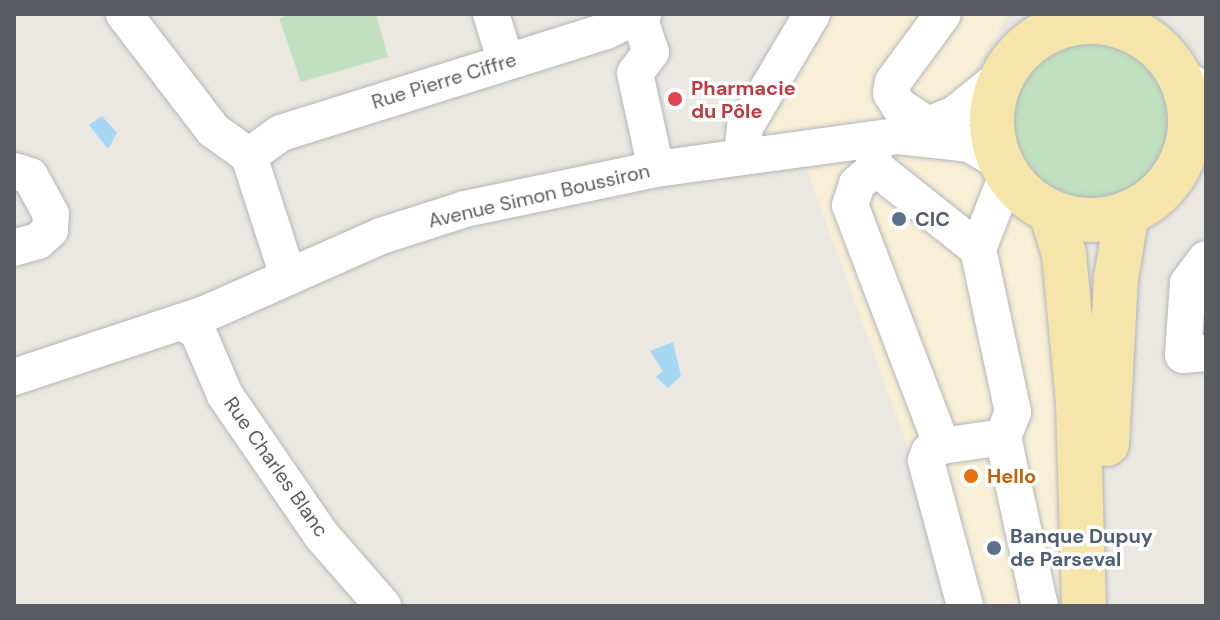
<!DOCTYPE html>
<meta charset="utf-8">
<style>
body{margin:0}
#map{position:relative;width:1220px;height:620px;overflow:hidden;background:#eae8e0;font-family:"DM Sans",sans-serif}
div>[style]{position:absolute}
.commercial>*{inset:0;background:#f9efd6}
.green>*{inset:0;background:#c1e0bf}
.round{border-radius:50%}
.water>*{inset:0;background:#a6d7f5}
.roads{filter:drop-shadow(0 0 2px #b3b6ba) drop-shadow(0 0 2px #b3b6ba)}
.minor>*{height:36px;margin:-18px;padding:0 18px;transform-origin:18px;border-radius:18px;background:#fff}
.major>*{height:44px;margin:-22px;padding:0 22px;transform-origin:22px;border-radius:22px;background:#f6e5aa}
.major>.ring{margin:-22px;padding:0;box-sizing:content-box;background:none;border:44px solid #f6e5aa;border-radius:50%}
.dots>*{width:22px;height:22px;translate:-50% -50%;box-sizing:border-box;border:4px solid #fff;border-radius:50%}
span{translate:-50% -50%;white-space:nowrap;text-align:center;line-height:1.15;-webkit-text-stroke:7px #fff;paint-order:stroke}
.street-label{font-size:20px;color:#595c60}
.health-label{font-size:20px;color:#be3a42;font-weight:700}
.left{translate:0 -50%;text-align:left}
.service-label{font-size:20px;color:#4e5e75;font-weight:700}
.food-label{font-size:20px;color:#c56008;font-weight:700}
.frame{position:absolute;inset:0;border:16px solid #595c60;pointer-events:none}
</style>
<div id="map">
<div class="commercial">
<div style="clip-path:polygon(794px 14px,1009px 14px,962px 90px,983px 165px,1048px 240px,1069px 606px,954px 606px,909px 451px,803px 159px,718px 140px)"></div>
</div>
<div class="green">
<div style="clip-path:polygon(292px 14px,376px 14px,388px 57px,301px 82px,279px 18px)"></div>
<div class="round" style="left:1008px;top:38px;width:166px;height:166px"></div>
</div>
<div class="water">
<div style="clip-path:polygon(102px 116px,117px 133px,108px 149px,89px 125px)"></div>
<div style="clip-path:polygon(673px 342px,681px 376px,668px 388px,656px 377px,663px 371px,650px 351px)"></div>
</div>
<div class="roads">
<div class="minor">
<div style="left:124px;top:14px;width:146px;rotate:52.5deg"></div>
<div style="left:213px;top:130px;width:44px;rotate:35.8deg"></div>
<div style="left:249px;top:156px;width:126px;rotate:72deg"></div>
<div style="left:491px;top:14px;width:50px;rotate:72.6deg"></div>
<div style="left:639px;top:16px;width:38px;rotate:72deg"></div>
<div style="left:651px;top:52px;width:26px;rotate:127deg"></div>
<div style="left:635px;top:73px;width:98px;rotate:77.7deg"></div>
<div style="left:1179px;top:75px;width:32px;rotate:32deg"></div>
<div style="left:929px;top:126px;width:36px;rotate:-146deg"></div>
<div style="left:899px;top:106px;width:15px;rotate:-122deg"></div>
<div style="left:891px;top:93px;width:11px;rotate:-80deg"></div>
<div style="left:893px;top:82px;width:84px;rotate:-53.7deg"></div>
<div style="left:909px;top:133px;width:50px;rotate:-22.4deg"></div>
<div style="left:955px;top:114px;width:60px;rotate:-39deg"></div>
<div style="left:871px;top:145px;width:24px;rotate:78deg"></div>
<div style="left:876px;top:168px;width:130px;rotate:38.5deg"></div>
<div style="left:1185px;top:151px;width:23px;rotate:-25deg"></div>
<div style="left:742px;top:155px;width:28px;rotate:-84deg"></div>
<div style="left:745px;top:127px;width:131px;rotate:-59.3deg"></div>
<div style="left:249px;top:156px;width:39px;rotate:-36deg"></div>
<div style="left:281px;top:133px;width:341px;rotate:-17.4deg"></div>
<div style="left:606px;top:31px;width:41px;rotate:-24.7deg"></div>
<div style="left:876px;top:168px;width:25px;rotate:140deg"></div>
<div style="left:857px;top:184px;width:22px;rotate:108deg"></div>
<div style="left:850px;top:205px;width:258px;rotate:69.1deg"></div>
<div style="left:942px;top:446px;width:14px;rotate:155deg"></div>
<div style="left:929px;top:452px;width:9px;rotate:108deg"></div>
<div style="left:926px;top:461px;width:150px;rotate:74.9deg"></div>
<div style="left:14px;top:171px;width:17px;rotate:17deg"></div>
<div style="left:30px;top:176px;width:43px;rotate:61.1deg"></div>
<div style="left:51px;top:214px;width:16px;rotate:94deg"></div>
<div style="left:50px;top:230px;width:16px;rotate:137deg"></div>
<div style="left:38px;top:241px;width:25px;rotate:164deg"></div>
<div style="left:1007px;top:175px;width:79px;rotate:111.4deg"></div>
<div style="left:978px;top:249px;width:167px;rotate:77.9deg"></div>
<div style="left:1013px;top:412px;width:27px;rotate:112deg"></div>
<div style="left:1003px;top:437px;width:173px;rotate:77.7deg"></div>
<div style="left:1206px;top:259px;width:30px;rotate:127deg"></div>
<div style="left:1188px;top:283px;width:72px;rotate:94deg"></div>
<div style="left:1183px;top:355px;width:23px;rotate:-5deg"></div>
<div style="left:183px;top:322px;width:18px;rotate:34deg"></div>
<div style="left:198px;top:332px;width:69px;rotate:66.8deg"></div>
<div style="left:225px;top:395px;width:171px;rotate:55.5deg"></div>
<div style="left:322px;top:536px;width:93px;rotate:48.9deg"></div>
<div style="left:14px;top:377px;width:201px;rotate:-18.3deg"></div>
<div style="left:205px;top:314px;width:193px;rotate:-23.9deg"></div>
<div style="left:381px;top:236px;width:88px;rotate:-17.8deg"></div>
<div style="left:465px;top:209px;width:195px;rotate:-11.8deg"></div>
<div style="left:656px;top:169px;width:244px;rotate:-7.8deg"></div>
<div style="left:898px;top:136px;width:71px;rotate:6.4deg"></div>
<div style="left:969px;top:144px;width:36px;rotate:30deg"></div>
<div style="left:942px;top:446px;width:62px;rotate:-8.4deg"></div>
</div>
<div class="major">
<div class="ring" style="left:992px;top:22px;width:154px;height:154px"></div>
<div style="left:1051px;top:212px;width:44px;rotate:72.8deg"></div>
<div style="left:1064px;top:254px;width:150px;rotate:84.6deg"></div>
<div style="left:1078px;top:403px;width:203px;rotate:88.3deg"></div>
<div style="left:1107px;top:444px;width:166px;rotate:-86.9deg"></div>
<div style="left:1116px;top:278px;width:66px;rotate:-80.4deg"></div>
</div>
</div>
<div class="dots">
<div style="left:675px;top:99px;background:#e0444e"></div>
<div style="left:899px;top:219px;background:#5c6f8a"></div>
<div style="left:971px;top:476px;background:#e8710a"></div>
<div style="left:994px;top:548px;background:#5c6f8a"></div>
</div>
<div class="street-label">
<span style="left:444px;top:81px;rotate:-17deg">Rue Pierre Ciffre</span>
<span style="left:539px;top:196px;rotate:-13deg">Avenue Simon Boussiron</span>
<span style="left:276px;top:467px;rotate:55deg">Rue Charles Blanc</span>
</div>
<div class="health-label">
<span class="left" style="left:691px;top:100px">Pharmacie<br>du Pôle</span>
</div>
<div class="service-label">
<span class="left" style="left:915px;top:219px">CIC</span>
<span class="left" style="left:1010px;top:548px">Banque Dupuy<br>de Parseval</span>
</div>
<div class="food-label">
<span class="left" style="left:987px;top:476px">Hello</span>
</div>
<div class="frame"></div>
</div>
